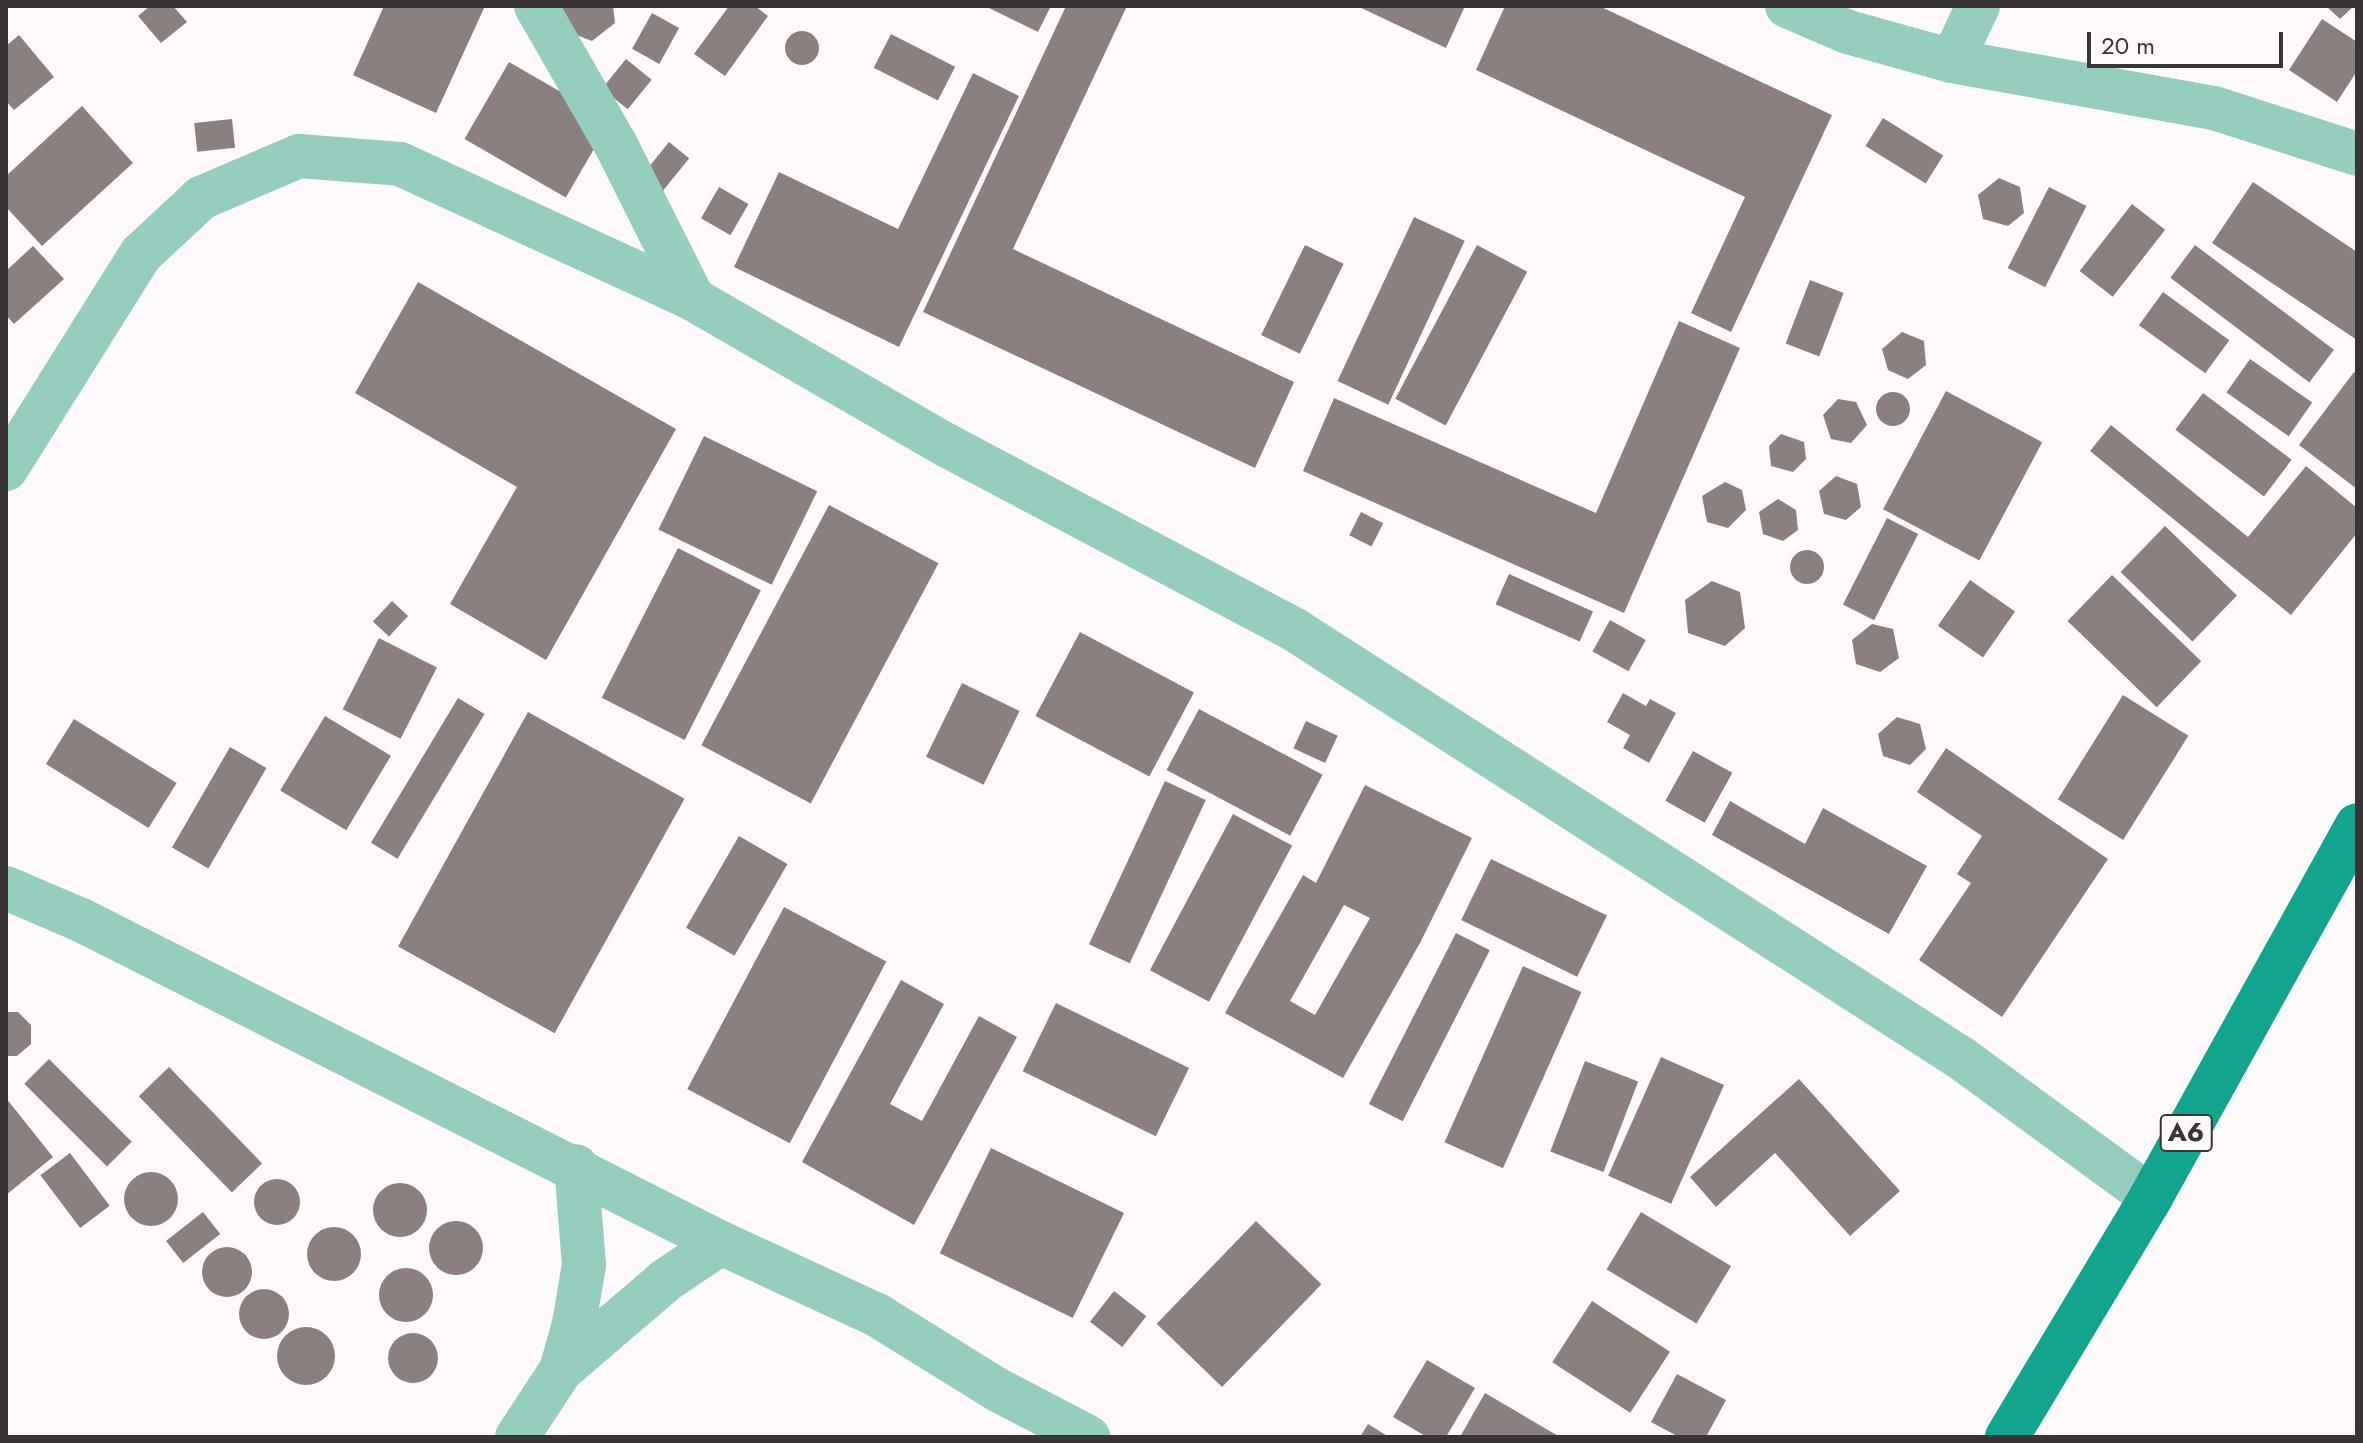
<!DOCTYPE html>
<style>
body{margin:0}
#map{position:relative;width:2363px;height:1443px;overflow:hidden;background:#fffafa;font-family:Jost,sans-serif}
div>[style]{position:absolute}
.building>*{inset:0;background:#8a8080;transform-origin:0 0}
.round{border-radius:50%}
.street>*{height:44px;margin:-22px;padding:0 22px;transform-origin:22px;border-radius:22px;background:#95cdbf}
.primary>*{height:44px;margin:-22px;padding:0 22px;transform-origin:22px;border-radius:22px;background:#12a48d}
span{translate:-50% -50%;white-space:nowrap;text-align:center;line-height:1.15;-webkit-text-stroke:7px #fffafa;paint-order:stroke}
.shield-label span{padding:2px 6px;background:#fffafa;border:2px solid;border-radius:6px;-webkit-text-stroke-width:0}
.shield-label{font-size:26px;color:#393435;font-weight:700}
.frame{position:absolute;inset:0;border:8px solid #393435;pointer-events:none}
.scale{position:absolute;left:2087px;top:32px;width:196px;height:36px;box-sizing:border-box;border:4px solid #393435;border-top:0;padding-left:10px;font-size:24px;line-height:28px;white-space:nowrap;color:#393435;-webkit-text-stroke:6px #fffafa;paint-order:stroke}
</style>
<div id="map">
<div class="building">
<div style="clip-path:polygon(150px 6px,173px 6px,187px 22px,161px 43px,138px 16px)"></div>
<div style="clip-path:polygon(384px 6px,485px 6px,436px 113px,353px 75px)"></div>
<div style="clip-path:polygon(557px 6px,613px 6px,615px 23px,592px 41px,561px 29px)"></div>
<div style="clip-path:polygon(729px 6px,755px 6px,768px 16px,725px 76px,694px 54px)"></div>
<div style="clip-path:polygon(985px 6px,1051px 6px,1038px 32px)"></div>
<div style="clip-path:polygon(1066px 6px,1127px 6px,1013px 249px,1294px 382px,1255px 468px,923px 312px)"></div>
<div style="clip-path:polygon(1357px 6px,1465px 6px,1446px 48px)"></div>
<div style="clip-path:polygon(1505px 6px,1599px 6px,1832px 115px,1731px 332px,1691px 313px,1745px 197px,1476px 70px)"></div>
<div style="clip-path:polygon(2326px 6px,2354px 6px,2340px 19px)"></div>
<div style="left:652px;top:13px;width:31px;height:41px;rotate:29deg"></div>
<div style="clip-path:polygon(2322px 19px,2357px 42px,2357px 71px,2337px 102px,2289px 70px)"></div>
<div class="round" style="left:785px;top:31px;width:34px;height:34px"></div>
<div style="left:891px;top:34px;width:72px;height:38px;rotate:27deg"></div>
<div style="clip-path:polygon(19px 35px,54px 77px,14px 110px,6px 101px,6px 46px)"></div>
<div style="left:626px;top:59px;width:33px;height:38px;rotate:39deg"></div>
<div style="left:509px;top:62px;width:117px;height:89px;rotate:30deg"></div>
<div style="clip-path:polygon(973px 73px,1019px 96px,899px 347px,734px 267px,779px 172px,898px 229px)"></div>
<div style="clip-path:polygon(82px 106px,133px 163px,42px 246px,6px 207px,6px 176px)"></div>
<div style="left:1883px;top:118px;width:71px;height:33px;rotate:32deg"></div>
<div style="left:232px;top:119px;width:29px;height:38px;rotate:84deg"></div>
<div style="left:669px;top:142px;width:26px;height:51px;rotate:39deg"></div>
<div style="clip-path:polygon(1999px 178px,2020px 187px,2024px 213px,2008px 226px,1983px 219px,1978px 195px)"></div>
<div style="clip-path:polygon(2253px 182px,2357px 252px,2357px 340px,2212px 243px)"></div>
<div style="left:719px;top:187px;width:34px;height:36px;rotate:30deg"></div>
<div style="left:2049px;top:187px;width:42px;height:91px;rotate:27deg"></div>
<div style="left:2132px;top:204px;width:42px;height:85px;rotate:38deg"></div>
<div style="left:1414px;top:217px;width:56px;height:181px;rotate:25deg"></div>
<div style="left:1305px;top:245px;width:43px;height:100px;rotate:26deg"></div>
<div style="left:1477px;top:245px;width:57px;height:174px;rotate:28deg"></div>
<div style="left:2195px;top:245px;width:174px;height:41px;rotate:37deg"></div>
<div style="clip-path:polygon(33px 246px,64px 279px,14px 324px,6px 315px,6px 271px)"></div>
<div style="left:1810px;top:280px;width:36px;height:68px;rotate:21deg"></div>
<div style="clip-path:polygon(418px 282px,676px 429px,546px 660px,450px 604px,517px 487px,355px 393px)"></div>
<div style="left:2163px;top:292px;width:82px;height:41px;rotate:36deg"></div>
<div style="clip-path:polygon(1679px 321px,1740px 348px,1624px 613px,1303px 471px,1334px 398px,1596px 513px)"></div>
<div style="clip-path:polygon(1902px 332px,1924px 341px,1926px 365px,1908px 379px,1888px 370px,1882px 349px)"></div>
<div style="left:2250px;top:359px;width:76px;height:41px;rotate:35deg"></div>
<div style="clip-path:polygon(2354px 372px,2357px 374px,2357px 489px,2299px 445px)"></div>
<div style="left:1946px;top:391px;width:109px;height:134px;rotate:28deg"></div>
<div class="round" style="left:1876px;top:392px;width:34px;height:34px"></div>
<div style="left:2203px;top:393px;width:111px;height:46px;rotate:37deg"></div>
<div style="clip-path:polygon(1838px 399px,1856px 402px,1867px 425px,1851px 443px,1831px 439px,1823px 415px)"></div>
<div style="clip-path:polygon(2111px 425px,2248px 537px,2306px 466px,2357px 508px,2357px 533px,2291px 615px,2090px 451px)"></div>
<div style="clip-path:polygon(1781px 434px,1804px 442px,1806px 459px,1793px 472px,1771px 466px,1769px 446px)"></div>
<div style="left:704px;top:436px;width:126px;height:104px;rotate:26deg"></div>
<div style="clip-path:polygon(1836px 476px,1857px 484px,1861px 507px,1846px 520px,1824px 514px,1819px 491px)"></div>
<div style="clip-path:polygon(1725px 482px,1742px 490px,1746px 510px,1728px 528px,1707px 522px,1702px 496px)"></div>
<div style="clip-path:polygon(1778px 499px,1796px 510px,1798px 530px,1783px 541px,1763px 534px,1759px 512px)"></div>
<div style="left:829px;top:505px;width:124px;height:272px;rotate:28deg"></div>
<div style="left:1361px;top:512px;width:25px;height:26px;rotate:27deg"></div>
<div style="left:1887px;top:518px;width:35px;height:97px;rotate:27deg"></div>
<div style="left:2165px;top:526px;width:100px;height:64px;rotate:44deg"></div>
<div style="left:678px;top:548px;width:93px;height:168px;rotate:27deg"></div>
<div class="round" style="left:1790px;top:550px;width:34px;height:34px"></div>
<div style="left:1509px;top:574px;width:92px;height:33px;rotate:24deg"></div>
<div style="left:2112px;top:575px;width:124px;height:64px;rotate:44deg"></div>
<div style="left:1970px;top:580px;width:55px;height:56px;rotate:35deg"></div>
<div style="clip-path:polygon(1712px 581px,1740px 592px,1745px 628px,1725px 646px,1688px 633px,1685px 600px)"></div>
<div style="left:392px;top:601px;width:22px;height:28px;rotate:43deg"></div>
<div style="left:1610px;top:620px;width:41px;height:36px;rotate:29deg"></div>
<div style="clip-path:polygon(1872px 624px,1893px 629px,1899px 658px,1880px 672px,1856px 664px,1852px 640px)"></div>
<div style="left:1080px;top:632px;width:129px;height:95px;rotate:28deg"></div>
<div style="left:379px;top:638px;width:65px;height:80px;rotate:27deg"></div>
<div style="left:962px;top:683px;width:64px;height:82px;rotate:26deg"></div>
<div style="clip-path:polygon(1623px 693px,1646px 706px,1650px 699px,1676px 713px,1649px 763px,1623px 748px,1630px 735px,1607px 722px)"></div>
<div style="left:2123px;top:695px;width:77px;height:123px;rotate:32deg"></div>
<div style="left:458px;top:698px;width:31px;height:169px;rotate:31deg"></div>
<div style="left:1199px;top:709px;width:140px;height:69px;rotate:28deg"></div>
<div style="left:528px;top:712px;width:179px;height:268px;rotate:29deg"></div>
<div style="left:325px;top:716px;width:77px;height:87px;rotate:31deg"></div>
<div style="clip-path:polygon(1897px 717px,1920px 724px,1926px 749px,1910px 765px,1883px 756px,1878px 734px)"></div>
<div style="left:74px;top:719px;width:121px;height:53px;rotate:32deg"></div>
<div style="left:1306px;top:721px;width:35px;height:30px;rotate:25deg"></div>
<div style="left:230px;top:747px;width:42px;height:116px;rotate:30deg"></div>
<div style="clip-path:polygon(1946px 748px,2108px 859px,2002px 1017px,1919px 960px,1971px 883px,1957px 874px,1982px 836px,1917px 792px)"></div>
<div style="left:1693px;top:751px;width:45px;height:57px;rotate:29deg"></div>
<div style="left:1165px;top:781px;width:45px;height:180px;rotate:25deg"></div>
<div style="clip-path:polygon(evenodd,1365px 785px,1472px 838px,1420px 943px,1343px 1078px,1225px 1013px,1303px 875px,1316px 883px,1365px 785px,1344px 905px,1370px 918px,1315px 1015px,1290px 1001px,1344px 905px)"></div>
<div style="clip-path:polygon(1730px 801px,1805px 844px,1823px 808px,1927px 866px,1889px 934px,1712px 835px)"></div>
<div style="left:1233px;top:814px;width:67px;height:177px;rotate:28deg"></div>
<div style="left:739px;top:836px;width:56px;height:106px;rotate:30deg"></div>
<div style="left:1491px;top:859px;width:129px;height:68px;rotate:26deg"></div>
<div style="left:784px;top:907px;width:116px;height:206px;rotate:28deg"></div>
<div style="left:1456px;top:933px;width:38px;height:192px;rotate:27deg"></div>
<div style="left:1523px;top:966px;width:64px;height:193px;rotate:24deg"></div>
<div style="clip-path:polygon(901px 980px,944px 1004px,890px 1104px,922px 1121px,979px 1016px,1017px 1037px,914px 1225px,802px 1162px)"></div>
<div style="left:1056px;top:1003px;width:148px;height:76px;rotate:26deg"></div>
<div style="clip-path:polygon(6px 1012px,18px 1012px,31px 1025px,31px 1044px,17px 1056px,6px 1056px)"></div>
<div style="left:1661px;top:1057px;width:69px;height:130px;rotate:24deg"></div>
<div style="left:49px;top:1059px;width:117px;height:35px;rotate:45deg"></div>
<div style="left:1585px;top:1061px;width:57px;height:97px;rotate:21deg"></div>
<div style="left:169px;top:1067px;width:134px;height:42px;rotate:46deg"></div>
<div style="clip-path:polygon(1799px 1079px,1900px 1191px,1850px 1236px,1775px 1153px,1716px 1207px,1690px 1177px)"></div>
<div style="clip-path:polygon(6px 1098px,53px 1157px,6px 1195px)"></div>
<div style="left:991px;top:1148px;width:148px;height:117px;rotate:26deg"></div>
<div style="left:70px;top:1153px;width:66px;height:37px;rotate:53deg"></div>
<div class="round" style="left:124px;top:1172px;width:54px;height:54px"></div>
<div class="round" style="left:254px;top:1179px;width:46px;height:46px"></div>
<div class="round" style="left:373px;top:1183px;width:54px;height:54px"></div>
<div style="left:203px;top:1212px;width:28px;height:47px;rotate:52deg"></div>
<div style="left:1641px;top:1212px;width:105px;height:67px;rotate:31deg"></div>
<div style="left:1256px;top:1221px;width:91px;height:143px;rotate:44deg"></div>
<div class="round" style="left:429px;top:1221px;width:54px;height:54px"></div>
<div class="round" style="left:307px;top:1227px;width:54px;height:54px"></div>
<div class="round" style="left:202px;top:1247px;width:50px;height:50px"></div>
<div class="round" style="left:379px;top:1268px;width:54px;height:54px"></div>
<div class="round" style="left:239px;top:1289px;width:50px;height:50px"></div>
<div style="left:1114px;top:1291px;width:41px;height:39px;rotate:38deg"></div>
<div style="left:1592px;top:1301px;width:93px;height:73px;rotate:33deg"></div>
<div class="round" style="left:277px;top:1327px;width:58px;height:58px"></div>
<div class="round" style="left:388px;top:1333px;width:50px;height:50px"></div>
<div style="clip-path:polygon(1427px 1360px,1475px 1388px,1446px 1437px,1427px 1437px,1393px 1417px)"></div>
<div style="clip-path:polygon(1677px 1374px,1726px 1400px,1706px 1437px,1679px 1437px,1651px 1422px)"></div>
<div style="clip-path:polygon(1485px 1393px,1560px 1437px,1460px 1437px)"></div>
<div style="clip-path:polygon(1368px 1424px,1389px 1437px,1360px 1437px)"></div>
</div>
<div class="street">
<div style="left:536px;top:6px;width:160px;rotate:60.1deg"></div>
<div style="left:616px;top:145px;width:172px;rotate:63.4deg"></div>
<div style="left:1787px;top:6px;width:66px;rotate:23.1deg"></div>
<div style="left:1848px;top:32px;width:108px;rotate:15.6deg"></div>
<div style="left:1952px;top:61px;width:266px;rotate:10.2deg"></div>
<div style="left:2214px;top:108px;width:150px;rotate:17.8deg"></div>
<div style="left:1952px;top:61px;width:61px;rotate:-64.7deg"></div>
<div style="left:6px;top:469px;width:254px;rotate:-57.9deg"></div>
<div style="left:141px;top:254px;width:82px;rotate:-43deg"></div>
<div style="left:201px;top:198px;width:107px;rotate:-23.2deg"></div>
<div style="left:299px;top:156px;width:101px;rotate:4.5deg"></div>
<div style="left:400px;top:164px;width:323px;rotate:24.7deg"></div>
<div style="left:693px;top:299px;width:292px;rotate:30deg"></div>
<div style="left:946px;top:445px;width:395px;rotate:27.9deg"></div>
<div style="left:1295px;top:630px;width:792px;rotate:32.73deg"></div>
<div style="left:1961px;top:1058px;width:235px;rotate:36.2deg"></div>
<div style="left:6px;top:888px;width:82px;rotate:23.1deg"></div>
<div style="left:81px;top:920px;width:717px;rotate:26.78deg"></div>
<div style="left:721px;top:1243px;width:172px;rotate:24.8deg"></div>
<div style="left:877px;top:1315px;width:142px;rotate:31.8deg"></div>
<div style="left:998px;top:1390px;width:102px;rotate:27.6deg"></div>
<div style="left:561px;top:1370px;width:138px;rotate:-40.6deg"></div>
<div style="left:666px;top:1280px;width:66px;rotate:-33.9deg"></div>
<div style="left:517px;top:1437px;width:80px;rotate:-56.7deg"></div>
<div style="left:561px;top:1370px;width:48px;rotate:-74.2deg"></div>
<div style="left:574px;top:1324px;width:60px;rotate:-80.4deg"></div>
<div style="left:584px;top:1265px;width:99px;rotate:-94.6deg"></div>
</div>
<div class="primary">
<div style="left:2007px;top:1437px;width:280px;rotate:-59deg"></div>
<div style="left:2151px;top:1197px;width:425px;rotate:-61deg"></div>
</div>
<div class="shield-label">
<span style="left:2186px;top:1133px">A6</span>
</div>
<div class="frame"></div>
<div class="scale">20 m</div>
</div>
